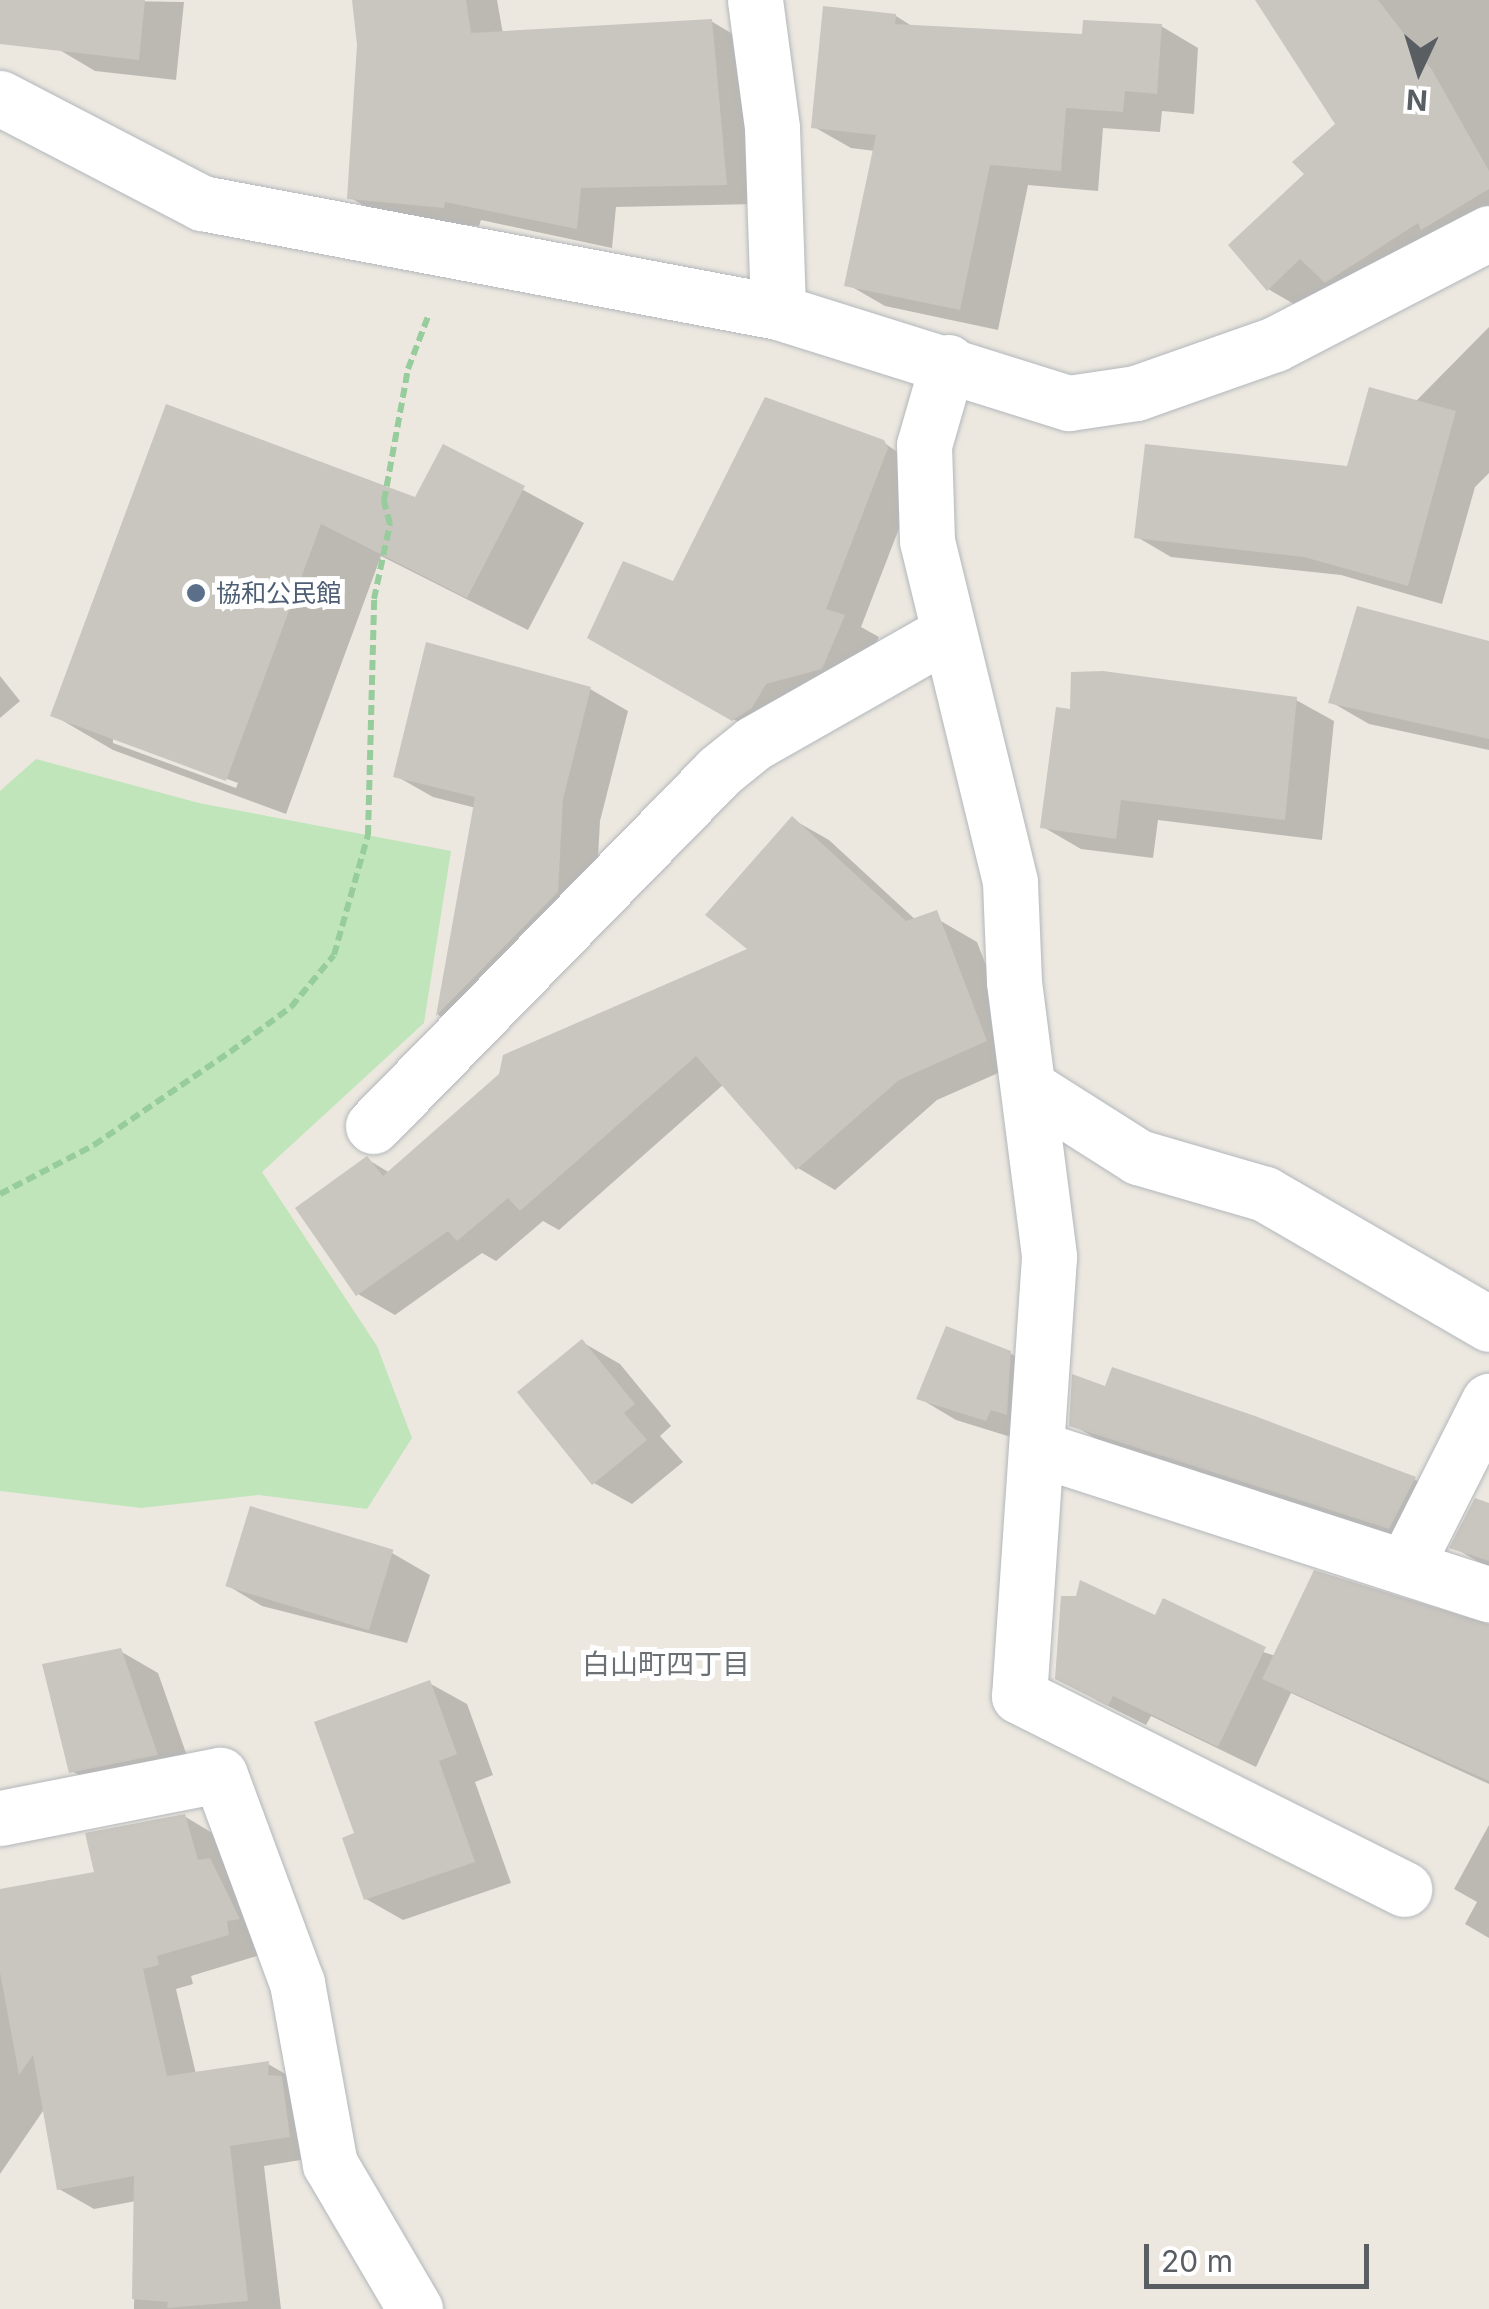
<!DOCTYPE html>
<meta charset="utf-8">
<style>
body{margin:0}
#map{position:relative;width:1489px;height:2309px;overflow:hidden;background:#ece8e0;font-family:Inter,"Noto Sans JP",sans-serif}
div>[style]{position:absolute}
.green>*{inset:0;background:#c1e5bb}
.shadow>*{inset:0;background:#0003}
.building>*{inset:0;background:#c9c5bf;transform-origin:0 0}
.path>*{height:6px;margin-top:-3px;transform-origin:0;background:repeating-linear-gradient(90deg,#97cc9d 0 10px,transparent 0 15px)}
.roads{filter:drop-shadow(0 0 2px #b3b7bb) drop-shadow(0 0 2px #b3b7bb)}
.minor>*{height:55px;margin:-27.5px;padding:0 27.5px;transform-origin:27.5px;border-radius:27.5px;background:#fff}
.dots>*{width:28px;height:28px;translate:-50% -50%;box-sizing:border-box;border:5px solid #fff;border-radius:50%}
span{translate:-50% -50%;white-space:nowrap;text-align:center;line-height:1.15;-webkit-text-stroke:10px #fff;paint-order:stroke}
.service-label{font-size:25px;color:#4e5e75}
.left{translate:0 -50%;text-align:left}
.neighbourhood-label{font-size:28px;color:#6a7074}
.north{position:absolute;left:1369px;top:20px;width:100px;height:100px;-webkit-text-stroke:8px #fff;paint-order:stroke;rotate:184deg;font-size:28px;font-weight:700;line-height:40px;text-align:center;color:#595e62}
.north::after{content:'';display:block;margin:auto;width:35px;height:45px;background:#595e62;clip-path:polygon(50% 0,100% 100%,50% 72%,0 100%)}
.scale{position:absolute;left:1144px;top:2244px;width:225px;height:45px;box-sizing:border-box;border:5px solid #595e62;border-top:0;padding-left:12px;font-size:30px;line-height:35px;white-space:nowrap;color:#595e62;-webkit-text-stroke:8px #fff;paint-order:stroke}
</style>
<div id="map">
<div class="green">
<div style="clip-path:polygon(36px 759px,199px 803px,451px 851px,424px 1023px,262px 1172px,377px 1346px,412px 1438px,367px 1509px,259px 1495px,141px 1508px,0 1491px,0 791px)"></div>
</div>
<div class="shadow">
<div style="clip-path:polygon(63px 0,184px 2px,176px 80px,95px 71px,58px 49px)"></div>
<div style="clip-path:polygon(354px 0,497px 0,503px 34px,711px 21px,746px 42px,756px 204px,616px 207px,612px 248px,481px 220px,479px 226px,385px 218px,349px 197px,360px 45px)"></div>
<div style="clip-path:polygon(1258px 0,1489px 0,1489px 233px,1306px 311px,1268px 289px,1308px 174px,1338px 124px)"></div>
<div style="clip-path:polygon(896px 16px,915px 28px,1084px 37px,1161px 26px,1198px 48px,1194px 114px,1162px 111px,1160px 132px,1103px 128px,1098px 191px,1028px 185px,998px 330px,885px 306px,847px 284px,875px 151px,851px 148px,814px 127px)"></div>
<div style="clip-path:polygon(1489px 327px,1489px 473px,1475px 487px,1442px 604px,1341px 575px,1171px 557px,1137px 537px,1349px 469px)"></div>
<div style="clip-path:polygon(evenodd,168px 408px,416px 500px,444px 447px,584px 523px,528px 630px,381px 556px,286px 814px,113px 750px,53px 715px,168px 408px,113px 737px,238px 783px,236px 788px,113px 743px,113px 737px)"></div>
<div style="clip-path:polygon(883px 442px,922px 469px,861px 627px,879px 637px,857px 688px,768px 739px,590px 637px)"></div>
<div style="clip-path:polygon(1489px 644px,1489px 750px,1369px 724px,1331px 702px)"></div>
<div style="clip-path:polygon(0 676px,20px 701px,0 718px)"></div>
<div style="clip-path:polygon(590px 689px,628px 711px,600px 821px,595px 913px,475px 1035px,438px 1015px,476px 808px,433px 797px,396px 776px)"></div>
<div style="clip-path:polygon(1296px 700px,1334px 721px,1322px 840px,1158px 820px,1153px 858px,1081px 849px,1043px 827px)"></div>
<div style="clip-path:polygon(792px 819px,829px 840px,919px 923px,939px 920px,977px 942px,1023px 1062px,937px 1100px,835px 1190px,798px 1168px,724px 1084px,559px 1230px,543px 1221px,496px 1261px,482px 1253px,395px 1315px,358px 1294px,367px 1159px,390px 1173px,751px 949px)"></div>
<div style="clip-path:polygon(582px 1342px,620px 1364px,671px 1426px,660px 1436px,683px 1462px,632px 1504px,594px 1483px)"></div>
<div style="clip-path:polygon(1010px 1353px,1048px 1375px,1024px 1441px,956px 1420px,919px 1398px)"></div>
<div style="clip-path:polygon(1071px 1424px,1414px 1479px,1452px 1501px,1427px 1549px,1109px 1446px)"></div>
<div style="clip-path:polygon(1489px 1505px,1489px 1568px,1453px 1547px)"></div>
<div style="clip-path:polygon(392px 1553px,430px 1575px,407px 1643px,262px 1606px,225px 1584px)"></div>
<div style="clip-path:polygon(1157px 1619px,1276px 1656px,1489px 1624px,1489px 1784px,1291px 1693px,1256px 1767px,1151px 1716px,1146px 1725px,1096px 1700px)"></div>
<div style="clip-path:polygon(120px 1651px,158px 1673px,194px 1776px,109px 1793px,72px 1771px)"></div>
<div style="clip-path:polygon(429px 1683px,467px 1704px,493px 1775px,475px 1782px,511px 1883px,403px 1920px,366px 1899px,358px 1835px)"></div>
<div style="clip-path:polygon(184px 1816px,219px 1837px,263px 1954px,191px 1976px,193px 1984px,176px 1989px,196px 2074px,268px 2064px,303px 2084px,325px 2156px,264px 2166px,281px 2309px,134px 2309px,136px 2201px,94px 2209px,59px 2189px,45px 2108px,0 2174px,0 1891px,97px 1874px)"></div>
<div style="clip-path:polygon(1489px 1825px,1489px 1938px,1465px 1924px,1477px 1902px,1454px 1889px)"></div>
</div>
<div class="building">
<div style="clip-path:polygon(0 0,145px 0,139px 60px,0 44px)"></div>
<div style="clip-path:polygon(352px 0,466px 0,471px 33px,712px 19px,727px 185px,581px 188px,577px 229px,445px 202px,444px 208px,347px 199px,357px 45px)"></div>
<div style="clip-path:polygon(1255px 0,1378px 0,1432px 70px,1489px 171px,1489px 189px,1421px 230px,1418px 223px,1325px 283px,1300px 259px,1267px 291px,1228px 245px,1304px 174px,1292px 162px,1335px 124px)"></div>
<div style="clip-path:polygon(823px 6px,896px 14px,895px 24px,1082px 34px,1083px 20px,1162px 24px,1157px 94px,1125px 91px,1123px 112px,1066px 108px,1061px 171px,990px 165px,960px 310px,844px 286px,876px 135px,811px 128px)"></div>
<div style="clip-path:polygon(1369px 387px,1456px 411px,1408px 586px,1304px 557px,1134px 538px,1145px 444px,1347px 466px)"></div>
<div style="clip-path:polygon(765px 397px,884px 440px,888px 448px,826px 609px,845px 615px,822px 669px,766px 684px,752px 708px,732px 721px,587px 638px,623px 561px,673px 581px)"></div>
<div style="clip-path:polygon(166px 404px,415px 497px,443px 444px,525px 486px,467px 598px,321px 524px,226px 781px,50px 716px)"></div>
<div style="clip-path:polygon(1357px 606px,1489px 641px,1489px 739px,1328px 703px)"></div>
<div style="clip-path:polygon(426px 642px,591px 687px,563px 799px,558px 892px,436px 1016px,475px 797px,393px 777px)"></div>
<div style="clip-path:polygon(1103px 671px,1297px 697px,1285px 820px,1121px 800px,1116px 839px,1040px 828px,1056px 707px,1070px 709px,1071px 672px)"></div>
<div style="clip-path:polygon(792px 816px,906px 921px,937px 910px,987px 1041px,899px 1080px,796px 1170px,696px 1056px,520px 1211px,508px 1198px,457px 1241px,448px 1231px,356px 1296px,295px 1208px,367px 1156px,383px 1176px,499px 1074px,503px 1055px,747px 949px,705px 915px)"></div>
<div style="clip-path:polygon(946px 1326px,1011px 1351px,1007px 1415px,991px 1410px,986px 1421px,916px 1399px)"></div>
<div style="clip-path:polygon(582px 1339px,635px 1404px,624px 1413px,647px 1440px,592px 1485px,517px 1392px)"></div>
<div style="clip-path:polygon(1112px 1367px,1255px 1416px,1416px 1477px,1389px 1529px,1069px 1426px,1072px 1374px,1105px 1386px)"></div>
<div style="clip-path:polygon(1475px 1498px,1489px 1503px,1489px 1561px,1449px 1548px)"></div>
<div style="left:250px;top:1506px;width:150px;height:84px;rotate:17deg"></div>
<div style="clip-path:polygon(1314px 1570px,1489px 1624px,1489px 1781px,1262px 1679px)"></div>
<div style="clip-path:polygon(1080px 1580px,1155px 1615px,1163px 1598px,1266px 1647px,1218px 1747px,1113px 1696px,1108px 1706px,1055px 1679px,1061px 1596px,1076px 1596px)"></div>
<div style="clip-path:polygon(121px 1648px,158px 1755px,69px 1773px,42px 1664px)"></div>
<div style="clip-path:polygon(430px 1680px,457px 1754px,439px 1761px,475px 1862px,364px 1900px,342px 1838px,354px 1833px,314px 1722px)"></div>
<div style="clip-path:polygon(185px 1814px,198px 1860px,210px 1858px,240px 1919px,227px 1921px,229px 1935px,157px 1956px,159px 1965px,143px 1969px,167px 2076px,269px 2061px,268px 2075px,282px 2076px,290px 2137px,230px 2146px,248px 2301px,167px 2308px,168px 2302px,132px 2299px,134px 2176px,57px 2190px,33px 2055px,19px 2075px,0 1972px,0 1889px,94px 1872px,85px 1833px)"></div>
</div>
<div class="path">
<div style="left:0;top:1194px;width:106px;rotate:-27.5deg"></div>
<div style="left:94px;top:1145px;width:165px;rotate:-34.4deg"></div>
<div style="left:230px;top:1052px;width:76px;rotate:-36.4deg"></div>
<div style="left:291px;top:1007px;width:67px;rotate:-50.4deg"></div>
<div style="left:334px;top:955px;width:125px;rotate:-74.2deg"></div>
<div style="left:368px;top:835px;width:236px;rotate:-88.5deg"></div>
<div style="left:374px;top:599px;width:77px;rotate:-78deg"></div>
<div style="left:390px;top:524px;width:24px;rotate:-105deg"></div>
<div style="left:384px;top:501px;width:134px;rotate:-79.7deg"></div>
<div style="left:408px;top:369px;width:59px;rotate:-69.1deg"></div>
</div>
<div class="roads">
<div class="minor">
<div style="left:755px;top:0;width:129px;rotate:82.4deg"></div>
<div style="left:772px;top:128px;width:184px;rotate:88.1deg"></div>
<div style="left:0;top:98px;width:228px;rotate:27.5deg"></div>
<div style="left:202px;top:203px;width:586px;rotate:10.72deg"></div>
<div style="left:778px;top:312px;width:305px;rotate:17.4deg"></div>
<div style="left:1069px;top:403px;width:68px;rotate:-8.5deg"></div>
<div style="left:1136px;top:393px;width:147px;rotate:-19.4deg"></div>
<div style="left:1275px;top:344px;width:241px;rotate:-27.4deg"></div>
<div style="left:948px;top:362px;width:86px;rotate:106.1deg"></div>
<div style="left:924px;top:445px;width:96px;rotate:88.2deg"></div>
<div style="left:927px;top:541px;width:351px;rotate:76.3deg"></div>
<div style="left:1010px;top:882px;width:100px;rotate:87.7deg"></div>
<div style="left:1014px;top:982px;width:277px;rotate:82.7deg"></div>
<div style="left:1049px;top:1257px;width:440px;rotate:93.9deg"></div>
<div style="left:1019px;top:1696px;width:431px;rotate:26.6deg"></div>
<div style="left:1031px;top:1089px;width:127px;rotate:32.4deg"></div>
<div style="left:1138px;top:1157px;width:132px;rotate:16.2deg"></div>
<div style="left:1265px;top:1194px;width:259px;rotate:30.1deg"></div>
<div style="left:373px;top:1126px;width:494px;rotate:-45.7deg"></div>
<div style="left:718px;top:772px;width:46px;rotate:-38.9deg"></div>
<div style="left:754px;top:743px;width:223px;rotate:-29.6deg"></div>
<div style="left:1039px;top:1449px;width:473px;rotate:17.9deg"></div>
<div style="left:1406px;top:1565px;width:184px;rotate:-63.2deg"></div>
<div style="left:0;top:1818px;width:224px;rotate:-11.1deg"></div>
<div style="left:220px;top:1775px;width:222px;rotate:69.7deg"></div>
<div style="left:297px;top:1983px;width:184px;rotate:79.7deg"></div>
<div style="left:330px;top:2164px;width:168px;rotate:59.6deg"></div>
</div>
</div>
<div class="dots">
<div style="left:196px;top:593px;background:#5c6f8a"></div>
</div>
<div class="service-label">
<span class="left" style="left:216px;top:593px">協和公民館</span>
</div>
<div class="neighbourhood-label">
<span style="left:666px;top:1664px">白山町四丁目</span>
</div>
<div class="north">N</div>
<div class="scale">20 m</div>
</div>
